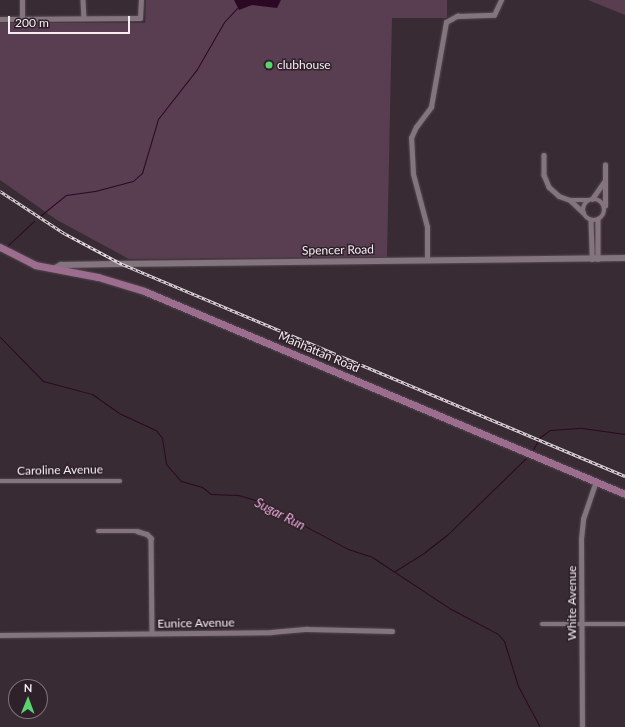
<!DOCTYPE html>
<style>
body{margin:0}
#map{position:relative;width:625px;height:727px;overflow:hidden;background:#382b34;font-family:Lato,sans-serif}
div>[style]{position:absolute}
.green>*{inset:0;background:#593d51}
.water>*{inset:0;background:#2b0823}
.stream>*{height:1px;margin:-0.5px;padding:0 0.5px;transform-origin:0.5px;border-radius:0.5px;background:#2b0823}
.roads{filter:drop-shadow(0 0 1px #534850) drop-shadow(0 0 1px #534850)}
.minor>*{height:4.5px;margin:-2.25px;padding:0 2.25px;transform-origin:2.25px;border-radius:2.25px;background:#83747e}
.minor>.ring{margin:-2.25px;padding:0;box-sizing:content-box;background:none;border:4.5px solid #83747e;border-radius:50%}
.tertiary>*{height:5.5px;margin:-2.75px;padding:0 2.75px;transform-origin:2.75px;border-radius:2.75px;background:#83747e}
.primary>*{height:7px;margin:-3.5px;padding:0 3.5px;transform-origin:3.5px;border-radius:3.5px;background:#9c6d8f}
.rail>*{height:2.5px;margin-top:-1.25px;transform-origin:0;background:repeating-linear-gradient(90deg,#2e212a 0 3px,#e3dae0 0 6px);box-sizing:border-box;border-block:1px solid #e3dae0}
.dots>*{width:11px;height:11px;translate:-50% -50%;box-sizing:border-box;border:2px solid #2e212a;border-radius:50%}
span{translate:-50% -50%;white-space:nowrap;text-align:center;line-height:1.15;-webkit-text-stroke:3px #2e212a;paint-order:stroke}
.poi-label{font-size:12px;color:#f7eef4}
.left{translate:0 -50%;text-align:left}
.street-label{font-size:12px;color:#f7eef4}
.water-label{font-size:13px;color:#f1aede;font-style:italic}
.north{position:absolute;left:8px;top:679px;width:40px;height:40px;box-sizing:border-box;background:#2e212a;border:1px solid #7e737b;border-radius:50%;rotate:1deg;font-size:11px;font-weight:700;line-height:16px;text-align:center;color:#f7eef4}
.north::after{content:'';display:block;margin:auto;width:14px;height:18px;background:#59d56f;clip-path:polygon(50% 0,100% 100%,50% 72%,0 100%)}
.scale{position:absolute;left:8px;top:16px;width:122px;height:18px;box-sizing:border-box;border:2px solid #f7eef4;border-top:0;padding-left:5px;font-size:12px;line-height:14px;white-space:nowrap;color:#f7eef4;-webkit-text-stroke:3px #2e212a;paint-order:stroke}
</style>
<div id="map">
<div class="green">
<div style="clip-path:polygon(146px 0,447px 0,447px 18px,392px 18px,387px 257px,129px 259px,57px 220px,0 180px,0 23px,145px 23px)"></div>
<div style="clip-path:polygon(588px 0,625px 0,625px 15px)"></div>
</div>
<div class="water">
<div style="clip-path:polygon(234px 0,281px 0,277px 8px,252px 5px,239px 10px)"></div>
</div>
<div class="stream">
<div style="left:40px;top:216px;width:33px;rotate:-39deg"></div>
<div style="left:66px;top:195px;width:29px;rotate:-8deg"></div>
<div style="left:95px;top:191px;width:39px;rotate:-15deg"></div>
<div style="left:133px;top:181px;width:12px;rotate:-42deg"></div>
<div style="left:142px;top:173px;width:56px;rotate:-73.5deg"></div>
<div style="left:158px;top:119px;width:63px;rotate:-52deg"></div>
<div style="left:197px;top:69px;width:54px;rotate:-60.1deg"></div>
<div style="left:224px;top:22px;width:19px;rotate:-47deg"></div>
<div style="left:7px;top:246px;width:37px;rotate:-43deg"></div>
<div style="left:0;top:337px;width:62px;rotate:45.7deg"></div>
<div style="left:43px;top:381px;width:51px;rotate:14.9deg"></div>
<div style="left:92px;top:394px;width:35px;rotate:35deg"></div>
<div style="left:121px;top:414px;width:38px;rotate:25deg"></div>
<div style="left:156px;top:430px;width:10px;rotate:53deg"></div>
<div style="left:162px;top:438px;width:26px;rotate:81deg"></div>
<div style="left:166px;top:464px;width:23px;rotate:49deg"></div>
<div style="left:181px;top:481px;width:22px;rotate:16deg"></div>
<div style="left:202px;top:487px;width:11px;rotate:38deg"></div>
<div style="left:211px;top:494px;width:27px;rotate:2deg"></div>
<div style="left:238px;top:495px;width:19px;rotate:16deg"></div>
<div style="left:256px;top:500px;width:104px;rotate:28deg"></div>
<div style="left:348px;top:549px;width:25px;rotate:18deg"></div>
<div style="left:372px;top:557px;width:95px;rotate:33.4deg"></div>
<div style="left:451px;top:609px;width:53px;rotate:28deg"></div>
<div style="left:498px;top:634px;width:9px;rotate:49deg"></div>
<div style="left:504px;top:641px;width:47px;rotate:72.7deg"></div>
<div style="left:518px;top:686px;width:47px;rotate:61.8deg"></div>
<div style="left:532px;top:451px;width:16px;rotate:-60deg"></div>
<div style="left:540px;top:437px;width:12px;rotate:-35deg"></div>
<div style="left:550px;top:430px;width:32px;rotate:-4deg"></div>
<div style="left:582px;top:428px;width:43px;rotate:7.9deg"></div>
<div style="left:395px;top:571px;width:36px;rotate:-32deg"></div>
<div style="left:425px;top:552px;width:28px;rotate:-38deg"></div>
<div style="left:447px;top:535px;width:112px;rotate:-44.3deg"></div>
</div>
<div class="roads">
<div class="minor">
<div style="left:83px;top:0;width:18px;rotate:87deg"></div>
<div style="left:0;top:19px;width:140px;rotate:-0.4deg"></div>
<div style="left:140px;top:18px;width:18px;rotate:-87deg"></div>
<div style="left:22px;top:19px;width:19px;rotate:-90deg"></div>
<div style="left:544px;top:155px;width:20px;rotate:90deg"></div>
<div style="left:544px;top:175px;width:13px;rotate:67deg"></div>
<div style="left:549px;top:187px;width:13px;rotate:42deg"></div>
<div style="left:559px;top:196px;width:12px;rotate:20deg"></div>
<div style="left:570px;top:200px;width:18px;rotate:43deg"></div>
<div class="ring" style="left:583px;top:199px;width:17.5px;height:17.5px"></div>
<div style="left:592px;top:199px;width:21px;rotate:-55deg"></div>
<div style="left:570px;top:200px;width:18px"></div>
<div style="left:605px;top:206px;width:41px;rotate:-90deg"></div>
<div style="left:598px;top:220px;width:39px;rotate:90deg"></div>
<div style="left:591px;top:221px;width:38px;rotate:88deg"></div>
<div style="left:427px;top:260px;width:33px;rotate:-90deg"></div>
<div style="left:427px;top:227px;width:55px;rotate:-104.8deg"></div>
<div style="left:413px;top:174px;width:36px;rotate:-93deg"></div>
<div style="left:411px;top:138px;width:12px;rotate:-66deg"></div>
<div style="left:416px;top:127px;width:25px;rotate:-53deg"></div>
<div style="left:431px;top:107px;width:86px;rotate:-80deg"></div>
<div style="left:446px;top:22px;width:13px;rotate:-29deg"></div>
<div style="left:457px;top:16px;width:37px;rotate:-2deg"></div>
<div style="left:494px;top:15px;width:17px;rotate:-65deg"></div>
<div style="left:0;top:481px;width:120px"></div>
<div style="left:98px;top:531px;width:39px"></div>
<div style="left:137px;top:531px;width:10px;rotate:17deg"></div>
<div style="left:147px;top:534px;width:6px;rotate:45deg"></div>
<div style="left:151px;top:538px;width:95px;rotate:89.4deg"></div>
<div style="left:542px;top:624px;width:83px"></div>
<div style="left:0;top:635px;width:271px;rotate:-0.6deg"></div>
<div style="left:271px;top:632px;width:36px;rotate:-5deg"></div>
<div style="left:307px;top:629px;width:85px;rotate:1.3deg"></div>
<div style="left:582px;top:727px;width:188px;rotate:-90.3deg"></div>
<div style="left:581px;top:539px;width:20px;rotate:-84deg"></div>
<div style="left:583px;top:519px;width:40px;rotate:-71.1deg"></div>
</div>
<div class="tertiary">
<div style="left:54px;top:269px;width:8px;rotate:-30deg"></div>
<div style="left:61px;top:265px;width:54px;rotate:-1.1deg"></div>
<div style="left:115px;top:264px;width:510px;rotate:-0.67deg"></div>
</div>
<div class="primary">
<div style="left:0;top:247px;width:39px;rotate:27deg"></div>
<div style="left:35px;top:265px;width:64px;rotate:10.8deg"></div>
<div style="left:98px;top:277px;width:48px;rotate:16.9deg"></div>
<div style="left:144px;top:291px;width:522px;rotate:22.88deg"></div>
</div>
</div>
<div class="rail">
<div style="left:0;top:191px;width:77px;rotate:33.3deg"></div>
<div style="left:64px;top:233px;width:66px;rotate:28.1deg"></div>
<div style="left:122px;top:264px;width:546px;rotate:22.85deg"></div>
</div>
<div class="dots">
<div style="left:269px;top:65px;background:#59d56f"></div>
</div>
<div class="poi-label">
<span class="left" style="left:277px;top:65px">clubhouse</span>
</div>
<div class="street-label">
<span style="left:338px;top:250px;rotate:-1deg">Spencer Road</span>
<span style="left:319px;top:352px;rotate:23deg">Manhattan Road</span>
<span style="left:60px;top:470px;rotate:-1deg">Caroline Avenue</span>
<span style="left:572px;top:603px;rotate:-90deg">White Avenue</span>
<span style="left:196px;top:623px;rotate:-1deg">Eunice Avenue</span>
</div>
<div class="water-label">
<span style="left:280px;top:514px;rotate:27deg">Sugar Run</span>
</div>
<div class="north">N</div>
<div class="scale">200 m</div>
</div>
